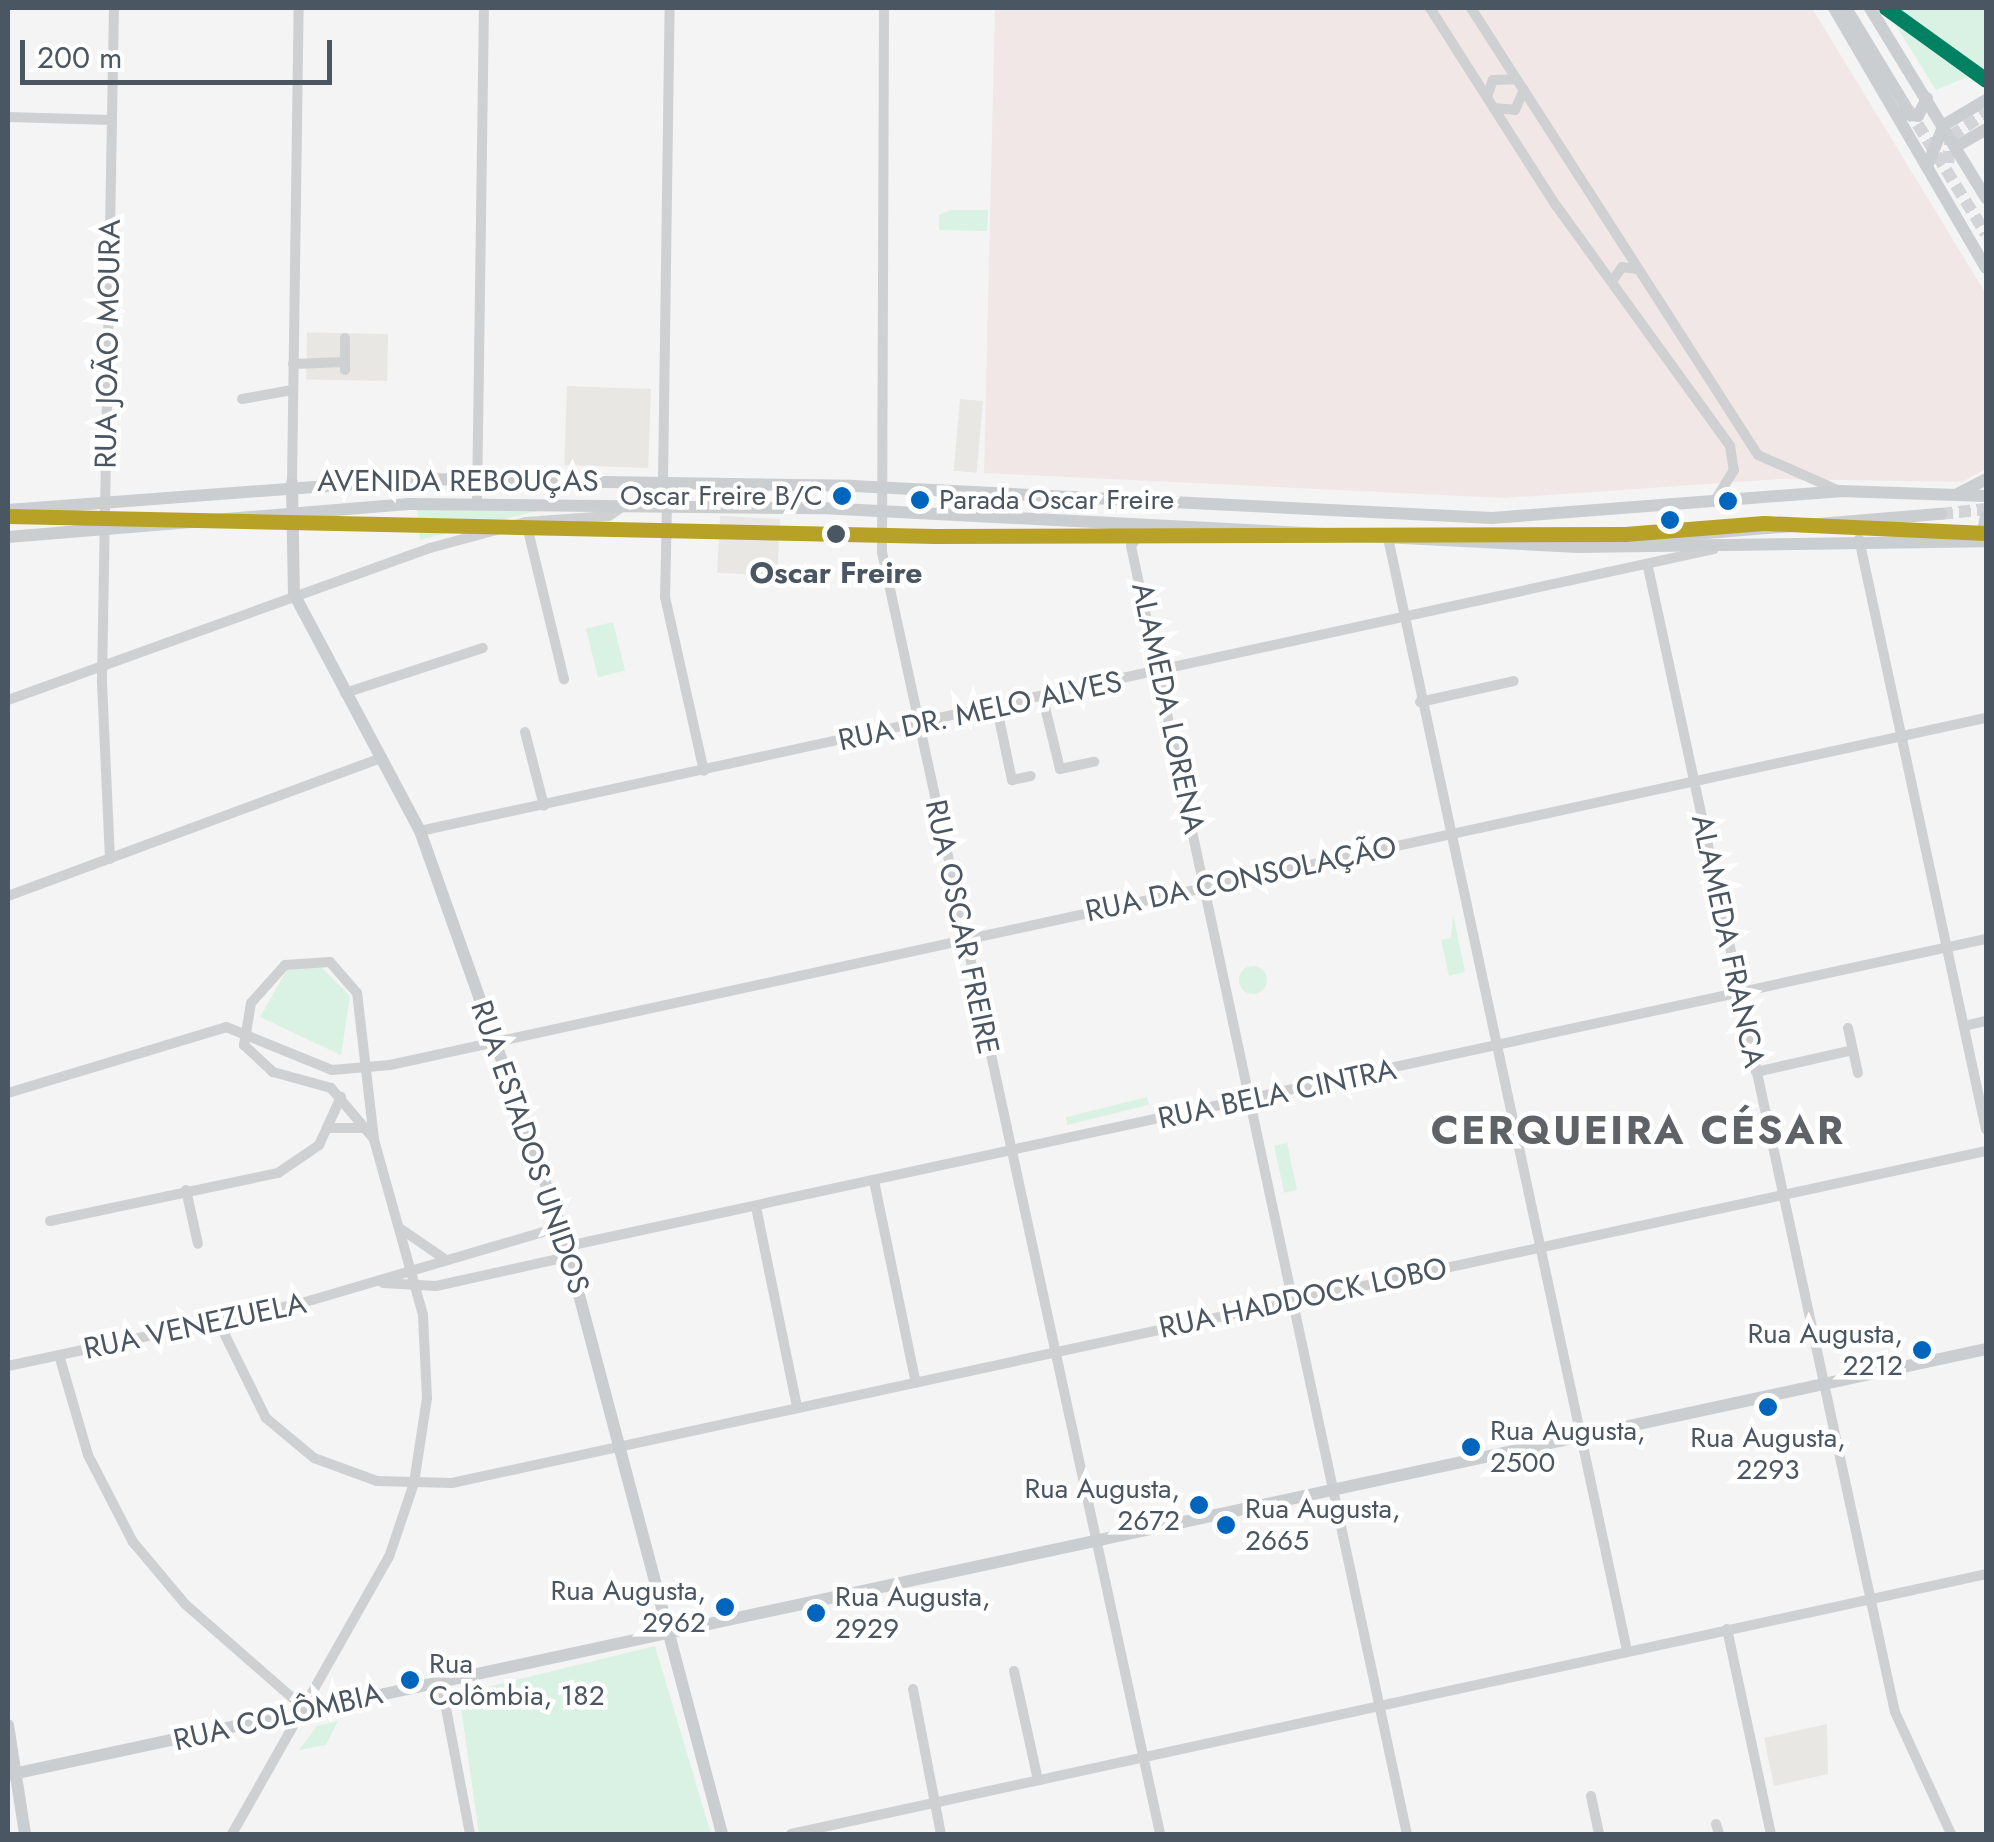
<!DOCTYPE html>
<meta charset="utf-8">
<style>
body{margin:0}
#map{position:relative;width:1994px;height:1842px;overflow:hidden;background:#f4f4f4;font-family:Jost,sans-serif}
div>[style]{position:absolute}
.commercial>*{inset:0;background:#e8e7e3;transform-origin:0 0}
.medical>*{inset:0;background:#f1e7e6}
.green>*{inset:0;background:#d9f2e3;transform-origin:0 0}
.round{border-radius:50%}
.major-tunnel>*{height:12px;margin-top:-6px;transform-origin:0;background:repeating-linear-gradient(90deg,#d2d4d7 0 12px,transparent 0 18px)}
.minor>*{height:10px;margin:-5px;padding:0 5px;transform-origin:5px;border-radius:5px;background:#ced0d2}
.major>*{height:12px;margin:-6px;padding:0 6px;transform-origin:6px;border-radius:6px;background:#caced1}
.metro-1>*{height:15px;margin:-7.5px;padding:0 7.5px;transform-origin:7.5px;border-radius:7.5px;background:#b7a227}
.metro-2>*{height:15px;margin:-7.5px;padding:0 7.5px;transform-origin:7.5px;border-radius:7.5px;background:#008162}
.dots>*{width:28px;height:28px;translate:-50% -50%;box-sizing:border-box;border:5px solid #fff;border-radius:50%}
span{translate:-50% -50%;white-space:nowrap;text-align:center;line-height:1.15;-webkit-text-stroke:9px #fff;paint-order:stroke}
.bus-label{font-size:28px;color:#4a5661}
.right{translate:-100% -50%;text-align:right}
.left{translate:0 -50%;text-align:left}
.street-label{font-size:30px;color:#4a5661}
.stop-label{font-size:30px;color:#4a5661;font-weight:700}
.district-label{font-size:40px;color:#5f6368;font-weight:700;letter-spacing:2.5px}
.frame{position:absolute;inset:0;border:10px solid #4a5661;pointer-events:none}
.scale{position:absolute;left:20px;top:40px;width:312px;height:45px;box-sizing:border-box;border:5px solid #4a5661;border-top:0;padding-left:12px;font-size:30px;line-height:35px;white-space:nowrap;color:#4a5661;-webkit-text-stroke:8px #fff;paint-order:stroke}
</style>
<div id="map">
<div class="commercial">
<div style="left:388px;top:334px;width:47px;height:81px;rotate:91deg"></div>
<div style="left:567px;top:386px;width:84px;height:79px;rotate:2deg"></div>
<div style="left:960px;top:399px;width:23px;height:72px;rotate:5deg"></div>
<div style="left:780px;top:519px;width:57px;height:60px;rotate:93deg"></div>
<div style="clip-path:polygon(1827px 1724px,1828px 1774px,1774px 1786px,1764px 1738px)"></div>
</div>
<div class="medical">
<div style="clip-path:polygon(995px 8px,1812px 8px,1986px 294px,1986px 469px,1962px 482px,1780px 479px,1505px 498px,984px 473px)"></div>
</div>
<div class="green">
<div style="clip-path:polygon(1885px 8px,1986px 8px,1986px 69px,1936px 90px)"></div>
<div style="clip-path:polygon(951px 210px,988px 210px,987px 231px,939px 230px,939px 215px)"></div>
<div style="clip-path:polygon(417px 507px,550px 508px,420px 540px)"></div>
<div style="left:613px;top:622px;width:50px;height:28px;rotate:76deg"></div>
<div style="clip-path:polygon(1453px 914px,1465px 972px,1449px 976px,1441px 940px,1451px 938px)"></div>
<div class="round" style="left:1239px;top:966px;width:28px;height:28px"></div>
<div style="clip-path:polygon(321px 967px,350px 996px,341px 1055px,260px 1017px,287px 970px)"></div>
<div style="left:1147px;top:1097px;width:8px;height:84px;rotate:76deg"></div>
<div style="left:1287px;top:1143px;width:48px;height:13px;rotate:78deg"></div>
<div style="clip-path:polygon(655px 1646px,711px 1834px,479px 1834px,459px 1694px)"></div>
<div style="clip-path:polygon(338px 1721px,326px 1745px,299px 1750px,317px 1726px)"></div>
</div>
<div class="major-tunnel">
<div style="left:1908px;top:109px;width:147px;rotate:58deg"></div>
<div style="left:1948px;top:163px;width:27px;rotate:-84deg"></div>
<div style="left:1951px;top:136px;width:42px;rotate:-33.3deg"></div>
<div style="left:1941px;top:514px;width:45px;rotate:-6.3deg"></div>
</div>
<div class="minor">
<div style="left:884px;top:8px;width:544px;rotate:90.21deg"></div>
<div style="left:882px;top:552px;width:1312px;rotate:77.76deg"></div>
<div style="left:1430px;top:8px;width:232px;rotate:57.5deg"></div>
<div style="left:1555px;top:204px;width:299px;rotate:54.1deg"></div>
<div style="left:1730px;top:446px;width:24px;rotate:81deg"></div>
<div style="left:1734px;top:470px;width:36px;rotate:122deg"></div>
<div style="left:1471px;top:8px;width:531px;rotate:57.3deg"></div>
<div style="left:1758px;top:455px;width:84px;rotate:23.8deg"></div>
<div style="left:1487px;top:97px;width:18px;rotate:-71deg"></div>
<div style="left:1493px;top:80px;width:23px;rotate:-2deg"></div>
<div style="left:1494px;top:108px;width:21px;rotate:5deg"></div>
<div style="left:1515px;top:110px;width:22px;rotate:-66deg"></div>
<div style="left:8px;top:117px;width:103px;rotate:1.7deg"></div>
<div style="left:1613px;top:280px;width:16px;rotate:-55deg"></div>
<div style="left:1622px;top:267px;width:15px;rotate:8deg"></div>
<div style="left:345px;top:338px;width:32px;rotate:90deg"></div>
<div style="left:293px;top:364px;width:52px;rotate:-2.2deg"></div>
<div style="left:242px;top:399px;width:51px;rotate:-10.2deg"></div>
<div style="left:663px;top:481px;width:473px;rotate:-89.2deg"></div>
<div style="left:292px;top:483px;width:475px;rotate:-89.2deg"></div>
<div style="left:477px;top:505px;width:497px;rotate:-89.2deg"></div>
<div style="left:667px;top:505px;width:92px;rotate:91.2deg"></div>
<div style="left:665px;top:597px;width:178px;rotate:77.4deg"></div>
<div style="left:526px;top:522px;width:162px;rotate:76.4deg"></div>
<div style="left:1145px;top:524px;width:26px;rotate:122deg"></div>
<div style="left:1131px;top:546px;width:1317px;rotate:77.91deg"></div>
<div style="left:1387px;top:533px;width:1143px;rotate:77.88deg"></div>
<div style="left:1859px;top:539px;width:604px;rotate:77.87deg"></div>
<div style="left:1648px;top:567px;width:1171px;rotate:77.83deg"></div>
<div style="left:1895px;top:1712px;width:134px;rotate:65.3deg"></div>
<div style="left:345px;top:693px;width:145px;rotate:-18.1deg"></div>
<div style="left:1043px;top:699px;width:72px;rotate:76.3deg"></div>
<div style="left:1060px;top:769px;width:35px;rotate:-12deg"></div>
<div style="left:8px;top:700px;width:449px;rotate:-19.8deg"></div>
<div style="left:430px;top:548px;width:99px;rotate:-15.2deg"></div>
<div style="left:526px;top:522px;width:83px;rotate:-4.1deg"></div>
<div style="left:609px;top:516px;width:19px;rotate:-35deg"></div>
<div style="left:1420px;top:702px;width:96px;rotate:-12.6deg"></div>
<div style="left:997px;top:709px;width:73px;rotate:78.1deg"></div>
<div style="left:1012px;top:780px;width:19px;rotate:-12deg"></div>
<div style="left:525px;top:732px;width:76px;rotate:75.6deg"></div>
<div style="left:420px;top:831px;width:1324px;rotate:-12.29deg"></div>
<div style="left:110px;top:859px;width:179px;rotate:-92.6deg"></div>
<div style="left:102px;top:680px;width:672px;rotate:-88.98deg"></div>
<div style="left:8px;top:896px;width:399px;rotate:-20.3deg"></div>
<div style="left:1964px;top:1026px;width:23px;rotate:-13deg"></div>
<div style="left:1848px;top:1028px;width:46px;rotate:77.5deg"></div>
<div style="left:1756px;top:1072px;width:99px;rotate:-12.8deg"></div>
<div style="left:8px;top:1093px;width:228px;rotate:-16.8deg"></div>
<div style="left:226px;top:1027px;width:114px;rotate:22.1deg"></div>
<div style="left:332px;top:1070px;width:58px;rotate:-4.9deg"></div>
<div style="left:390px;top:1065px;width:1633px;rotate:-12.27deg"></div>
<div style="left:330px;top:1128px;width:33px"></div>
<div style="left:874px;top:1181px;width:206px;rotate:78.3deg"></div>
<div style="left:186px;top:1190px;width:55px;rotate:77.5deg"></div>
<div style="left:756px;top:1207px;width:203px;rotate:78.4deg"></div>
<div style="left:50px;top:1221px;width:233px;rotate:-11.9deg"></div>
<div style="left:278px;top:1173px;width:50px;rotate:-34.3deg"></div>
<div style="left:319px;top:1145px;width:53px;rotate:-65.4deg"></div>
<div style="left:401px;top:1229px;width:55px;rotate:34.6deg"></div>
<div style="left:568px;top:1246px;width:1451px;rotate:-12.22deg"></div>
<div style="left:383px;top:1283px;width:53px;rotate:3.2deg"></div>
<div style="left:436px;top:1286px;width:138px;rotate:-12.5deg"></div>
<div style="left:218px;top:1321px;width:108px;rotate:63.7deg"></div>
<div style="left:266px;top:1418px;width:62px;rotate:39.8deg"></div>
<div style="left:314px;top:1458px;width:67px;rotate:20.1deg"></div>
<div style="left:377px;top:1481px;width:75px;rotate:1.5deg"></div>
<div style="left:452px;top:1483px;width:1570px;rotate:-12.21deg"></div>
<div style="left:59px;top:1355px;width:104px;rotate:73.8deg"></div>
<div style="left:88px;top:1455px;width:98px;rotate:62.7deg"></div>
<div style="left:133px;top:1542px;width:81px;rotate:50deg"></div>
<div style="left:185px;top:1604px;width:158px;rotate:41.2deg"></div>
<div style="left:8px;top:1366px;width:301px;rotate:-12.1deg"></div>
<div style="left:302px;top:1303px;width:270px;rotate:-16.4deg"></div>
<div style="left:1727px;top:1629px;width:210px;rotate:77.9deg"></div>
<div style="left:1014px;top:1671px;width:112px;rotate:77.6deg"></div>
<div style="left:441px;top:1682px;width:155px;rotate:79.2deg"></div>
<div style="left:913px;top:1689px;width:148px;rotate:79.1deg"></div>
<div style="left:1591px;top:1796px;width:39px;rotate:78deg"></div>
<div style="left:1716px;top:1824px;width:10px;rotate:73deg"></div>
<div style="left:232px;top:1834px;width:318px;rotate:-60.5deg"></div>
<div style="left:389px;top:1557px;width:78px;rotate:-71.3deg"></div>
<div style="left:414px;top:1483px;width:86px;rotate:-81.3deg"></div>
<div style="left:427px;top:1398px;width:83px;rotate:-92.8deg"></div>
<div style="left:423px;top:1315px;width:183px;rotate:-105.6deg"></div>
<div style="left:374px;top:1139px;width:147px;rotate:-96.6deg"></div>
<div style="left:357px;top:993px;width:41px;rotate:-131.1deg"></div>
<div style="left:330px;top:962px;width:45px;rotate:176.2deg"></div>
<div style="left:285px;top:965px;width:51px;rotate:131.8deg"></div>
<div style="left:251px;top:1003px;width:43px;rotate:99.5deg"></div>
<div style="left:244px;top:1045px;width:40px;rotate:43deg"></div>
<div style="left:273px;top:1072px;width:60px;rotate:15.4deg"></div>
<div style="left:331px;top:1088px;width:67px;rotate:49.9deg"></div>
<div style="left:791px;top:1834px;width:1223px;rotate:-12.27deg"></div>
</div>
<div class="major">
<div style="left:1834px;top:8px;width:301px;rotate:59.7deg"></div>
<div style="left:1846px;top:8px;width:116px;rotate:58.8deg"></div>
<div style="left:1870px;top:8px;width:223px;rotate:58.6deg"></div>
<div style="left:1897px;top:113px;width:21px;rotate:8deg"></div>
<div style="left:1918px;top:116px;width:20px;rotate:-63deg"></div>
<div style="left:1957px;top:146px;width:34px;rotate:-30deg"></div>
<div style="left:1928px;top:164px;width:42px;rotate:-67.7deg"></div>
<div style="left:1944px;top:125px;width:49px;rotate:-30.8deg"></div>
<div style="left:292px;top:483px;width:111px;rotate:89deg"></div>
<div style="left:294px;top:594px;width:268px;rotate:62deg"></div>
<div style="left:420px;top:831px;width:420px;rotate:70.4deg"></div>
<div style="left:561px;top:1227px;width:628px;rotate:75.14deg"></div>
<div style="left:1959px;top:493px;width:30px;rotate:-27deg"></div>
<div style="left:8px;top:510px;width:411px;rotate:-4.3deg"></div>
<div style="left:418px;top:479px;width:435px;rotate:0.9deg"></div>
<div style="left:853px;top:486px;width:640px;rotate:2.87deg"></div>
<div style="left:1492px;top:518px;width:349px;rotate:-4.4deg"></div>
<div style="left:1840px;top:491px;width:146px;rotate:2deg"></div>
<div style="left:8px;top:537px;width:402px;rotate:-4.7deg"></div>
<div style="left:409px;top:504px;width:412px;rotate:0.6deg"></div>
<div style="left:821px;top:508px;width:757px;rotate:2.95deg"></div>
<div style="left:1577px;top:547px;width:409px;rotate:-0.8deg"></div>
<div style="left:1981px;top:540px;width:24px;rotate:-78deg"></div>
<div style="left:1610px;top:541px;width:332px;rotate:-4.7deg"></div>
<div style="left:8px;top:1725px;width:110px;rotate:81.1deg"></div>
<div style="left:8px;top:1775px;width:2023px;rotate:-12.15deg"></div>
</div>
<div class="metro-1">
<div style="left:8px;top:516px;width:927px;rotate:1.24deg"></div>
<div style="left:935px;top:536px;width:690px;rotate:-0.17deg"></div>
<div style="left:1625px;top:534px;width:139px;rotate:-4.5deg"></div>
<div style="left:1764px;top:523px;width:222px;rotate:2.6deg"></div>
</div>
<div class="metro-2">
<div style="left:1886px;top:8px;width:123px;rotate:35.8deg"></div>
</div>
<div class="dots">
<div style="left:842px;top:496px;background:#0065bd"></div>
<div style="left:920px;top:500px;background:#0065bd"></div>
<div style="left:1728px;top:501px;background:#0065bd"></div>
<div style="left:1670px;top:520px;background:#0065bd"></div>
<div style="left:836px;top:534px;background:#4a5661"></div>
<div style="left:1922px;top:1350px;background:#0065bd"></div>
<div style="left:1768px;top:1407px;background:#0065bd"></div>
<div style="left:1471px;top:1447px;background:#0065bd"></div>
<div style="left:1199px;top:1505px;background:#0065bd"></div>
<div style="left:1226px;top:1525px;background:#0065bd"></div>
<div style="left:725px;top:1607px;background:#0065bd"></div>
<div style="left:816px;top:1613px;background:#0065bd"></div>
<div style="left:410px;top:1680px;background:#0065bd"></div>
</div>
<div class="bus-label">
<span class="right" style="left:823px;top:496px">Oscar Freire B/C</span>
<span class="left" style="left:939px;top:500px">Parada Oscar Freire</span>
<span class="right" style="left:1903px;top:1350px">Rua Augusta,<br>2212</span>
<span class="left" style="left:1490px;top:1447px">Rua Augusta,<br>2500</span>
<span style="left:1768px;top:1454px">Rua Augusta,<br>2293</span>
<span class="right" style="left:1180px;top:1505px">Rua Augusta,<br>2672</span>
<span class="left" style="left:1245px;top:1525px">Rua Augusta,<br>2665</span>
<span class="right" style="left:706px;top:1607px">Rua Augusta,<br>2962</span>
<span class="left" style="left:835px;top:1613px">Rua Augusta,<br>2929</span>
<span class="left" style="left:429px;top:1680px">Rua<br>Colômbia, 182</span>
</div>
<div class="street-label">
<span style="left:108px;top:344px;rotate:-89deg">RUA JOÃO MOURA</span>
<span style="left:458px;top:481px">AVENIDA REBOUÇAS</span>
<span style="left:1168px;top:708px;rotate:78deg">ALAMEDA LORENA</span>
<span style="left:980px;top:711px;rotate:-12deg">RUA DR. MELO ALVES</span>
<span style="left:1241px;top:879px;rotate:-12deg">RUA DA CONSOLAÇÃO</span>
<span style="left:962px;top:927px;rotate:78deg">RUA OSCAR FREIRE</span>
<span style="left:1728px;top:941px;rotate:78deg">ALAMEDA FRANCA</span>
<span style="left:1277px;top:1094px;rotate:-12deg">RUA BELA CINTRA</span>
<span style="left:530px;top:1147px;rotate:71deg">RUA ESTADOS UNIDOS</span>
<span style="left:1303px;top:1298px;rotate:-12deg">RUA HADDOCK LOBO</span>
<span style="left:195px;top:1326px;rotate:-12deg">RUA VENEZUELA</span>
<span style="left:278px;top:1717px;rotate:-13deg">RUA COLÔMBIA</span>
</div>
<div class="stop-label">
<span style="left:836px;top:573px">Oscar Freire</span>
</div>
<div class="district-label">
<span style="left:1638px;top:1130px">CERQUEIRA CÉSAR</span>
</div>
<div class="frame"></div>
<div class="scale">200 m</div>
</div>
